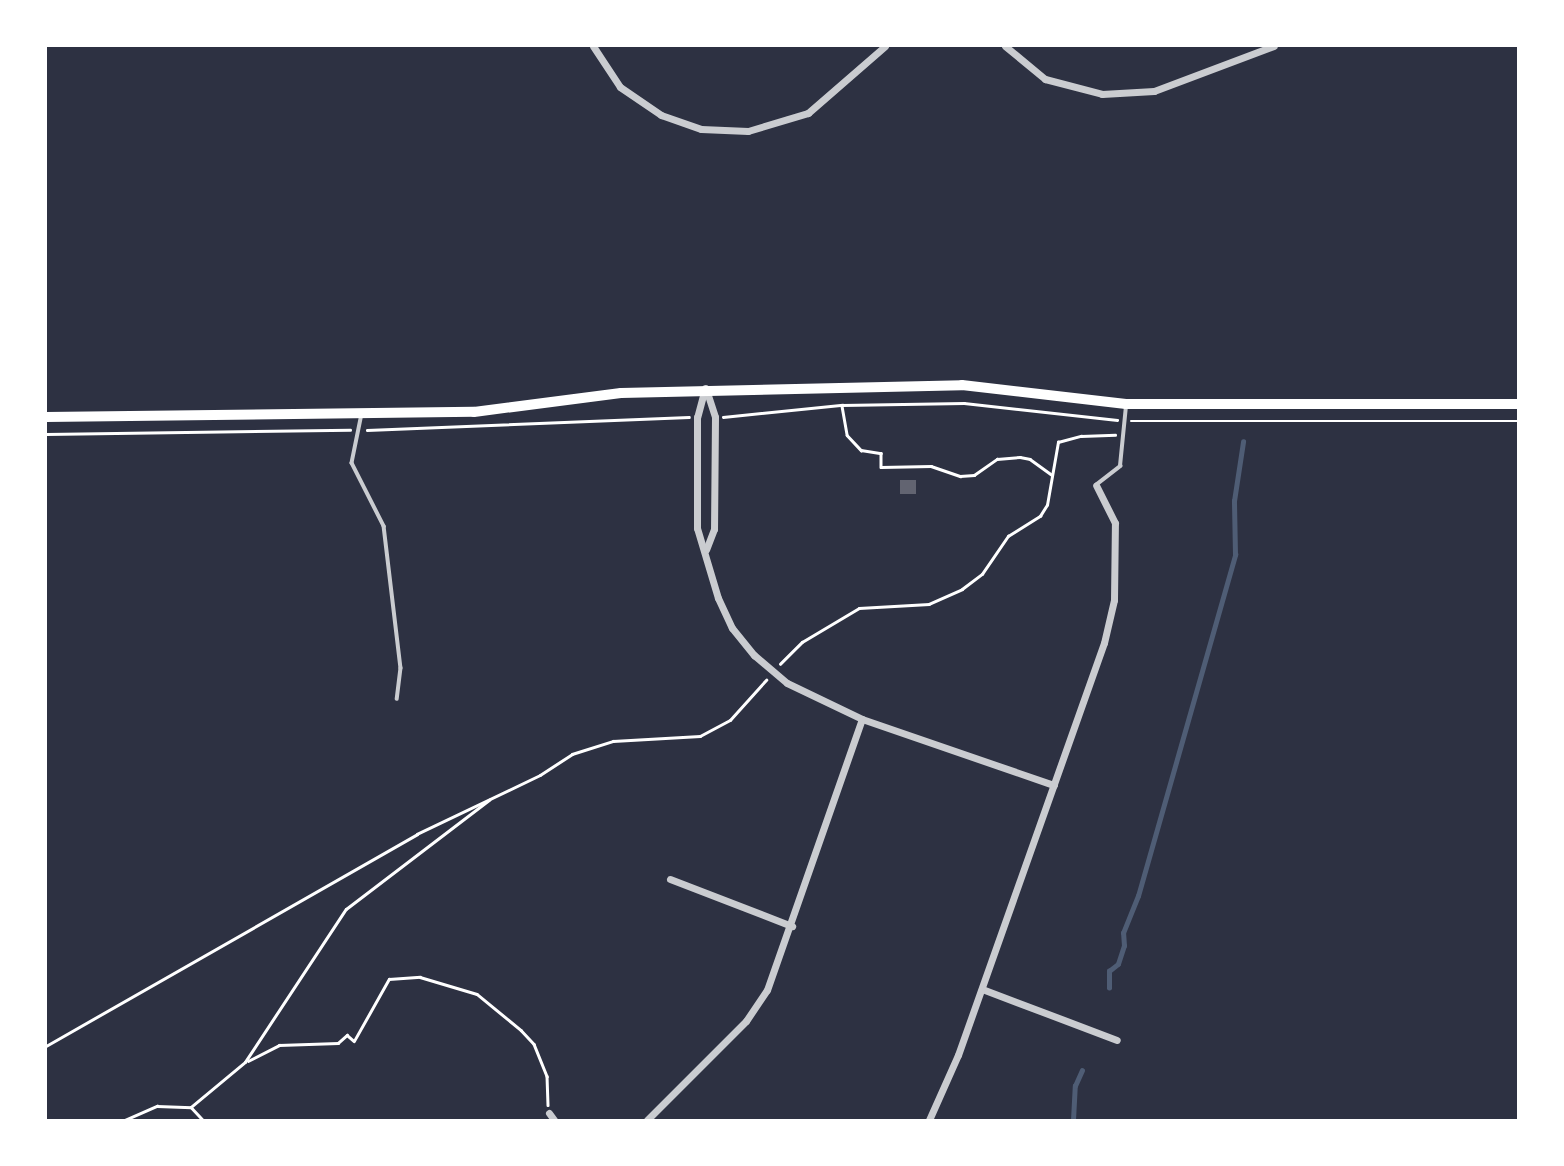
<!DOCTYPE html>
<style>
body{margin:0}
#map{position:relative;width:1564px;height:1166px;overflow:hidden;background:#2d3142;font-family:"Work Sans",sans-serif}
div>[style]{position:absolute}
.stream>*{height:4.5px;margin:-2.25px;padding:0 2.25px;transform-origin:2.25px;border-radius:2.25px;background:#4f5d75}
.building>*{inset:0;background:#626471;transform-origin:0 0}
.path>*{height:2.5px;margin:-1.25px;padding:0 1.25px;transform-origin:1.25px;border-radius:1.25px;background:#fff}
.service>*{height:3.5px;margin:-1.75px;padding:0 1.75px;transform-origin:1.75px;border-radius:1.75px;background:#caccd0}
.minor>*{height:7px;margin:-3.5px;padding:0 3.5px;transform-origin:3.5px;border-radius:3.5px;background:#caccd0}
.secondary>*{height:10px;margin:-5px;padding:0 5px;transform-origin:5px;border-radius:5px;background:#fff}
span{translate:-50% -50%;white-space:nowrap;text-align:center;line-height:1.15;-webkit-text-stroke:7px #fff;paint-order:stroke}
.frame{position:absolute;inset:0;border:47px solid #fff;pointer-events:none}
</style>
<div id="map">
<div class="stream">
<div style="left:1109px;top:988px;width:17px;rotate:-90deg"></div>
<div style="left:1109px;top:971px;width:11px;rotate:-38deg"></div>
<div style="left:1118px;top:964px;width:19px;rotate:-72deg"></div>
<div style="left:1124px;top:946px;width:13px;rotate:-94deg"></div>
<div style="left:1123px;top:933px;width:40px;rotate:-68deg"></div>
<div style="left:1138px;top:896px;width:355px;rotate:-74.1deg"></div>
<div style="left:1235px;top:555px;width:54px;rotate:-91.1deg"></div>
<div style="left:1234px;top:501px;width:60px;rotate:-81.3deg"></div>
<div style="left:1073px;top:1120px;width:34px;rotate:-87deg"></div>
<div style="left:1075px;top:1086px;width:17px;rotate:-66deg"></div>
</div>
<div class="building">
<div style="left:900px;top:480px;width:16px;height:14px"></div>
</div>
<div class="path">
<div style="left:842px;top:406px;width:29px;rotate:80deg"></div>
<div style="left:847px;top:435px;width:21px;rotate:47deg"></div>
<div style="left:861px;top:450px;width:20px;rotate:9deg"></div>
<div style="left:881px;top:453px;width:14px;rotate:90deg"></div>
<div style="left:881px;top:467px;width:50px;rotate:-1.1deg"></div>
<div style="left:931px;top:466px;width:31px;rotate:19deg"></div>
<div style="left:960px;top:476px;width:14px;rotate:-4deg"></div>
<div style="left:974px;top:475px;width:28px;rotate:-35deg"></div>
<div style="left:997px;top:459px;width:23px;rotate:-5deg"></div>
<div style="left:1020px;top:457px;width:10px;rotate:11deg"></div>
<div style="left:1030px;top:459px;width:26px;rotate:36deg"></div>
<div style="left:723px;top:417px;width:120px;rotate:-5.8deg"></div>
<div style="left:842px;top:405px;width:122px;rotate:-0.9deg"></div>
<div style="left:964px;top:403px;width:154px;rotate:6.3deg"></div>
<div style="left:1131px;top:421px;width:387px"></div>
<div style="left:367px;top:430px;width:322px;rotate:-2.3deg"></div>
<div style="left:46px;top:434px;width:304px;rotate:-0.8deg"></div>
<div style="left:780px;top:664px;width:31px;rotate:-45deg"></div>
<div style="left:802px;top:642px;width:66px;rotate:-30.8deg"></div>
<div style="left:859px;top:608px;width:70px;rotate:-3.3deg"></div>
<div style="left:929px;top:604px;width:36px;rotate:-24deg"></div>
<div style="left:962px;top:589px;width:25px;rotate:-37deg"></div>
<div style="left:982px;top:574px;width:46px;rotate:-55.6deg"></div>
<div style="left:1008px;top:536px;width:38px;rotate:-32deg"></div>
<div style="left:1040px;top:516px;width:13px;rotate:-58deg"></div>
<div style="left:1047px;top:505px;width:64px;rotate:-80.1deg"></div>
<div style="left:1058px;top:442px;width:24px;rotate:-15deg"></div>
<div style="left:1081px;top:436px;width:34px;rotate:-2deg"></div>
<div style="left:46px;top:1046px;width:427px;rotate:-29.7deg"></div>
<div style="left:417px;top:834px;width:136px;rotate:-25.6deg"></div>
<div style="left:540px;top:775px;width:38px;rotate:-33deg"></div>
<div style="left:572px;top:754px;width:43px;rotate:-17.6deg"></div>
<div style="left:613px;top:741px;width:87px;rotate:-3.3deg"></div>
<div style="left:700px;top:736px;width:34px;rotate:-28deg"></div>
<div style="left:730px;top:720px;width:54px;rotate:-48deg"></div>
<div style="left:248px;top:1061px;width:35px;rotate:-27deg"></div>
<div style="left:279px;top:1045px;width:59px;rotate:-1.9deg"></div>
<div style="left:338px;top:1043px;width:12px;rotate:-42deg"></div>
<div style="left:347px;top:1035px;width:9px;rotate:41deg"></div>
<div style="left:354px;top:1041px;width:71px;rotate:-60.6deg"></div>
<div style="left:389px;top:979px;width:31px;rotate:-4deg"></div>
<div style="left:420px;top:977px;width:59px;rotate:16.6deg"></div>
<div style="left:477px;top:994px;width:57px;rotate:39.3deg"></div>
<div style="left:521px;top:1030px;width:19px;rotate:47deg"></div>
<div style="left:534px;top:1044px;width:35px;rotate:68deg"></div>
<div style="left:547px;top:1076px;width:29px;rotate:88deg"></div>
<div style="left:191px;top:1107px;width:18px;rotate:47deg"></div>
<div style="left:125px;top:1120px;width:35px;rotate:-24deg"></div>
<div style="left:157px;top:1106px;width:34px;rotate:2deg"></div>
<div style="left:191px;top:1107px;width:70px;rotate:-39.8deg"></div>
<div style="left:245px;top:1062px;width:183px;rotate:-56.6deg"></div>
<div style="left:346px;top:909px;width:180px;rotate:-37.3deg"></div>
</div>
<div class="service">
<div style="left:362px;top:414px;width:50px;rotate:101.5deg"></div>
<div style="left:352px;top:463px;width:71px;rotate:63.1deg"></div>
<div style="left:384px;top:526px;width:143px;rotate:83.2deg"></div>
<div style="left:401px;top:668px;width:31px;rotate:97deg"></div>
<div style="left:1096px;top:485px;width:31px;rotate:-38deg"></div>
<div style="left:1120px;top:466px;width:60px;rotate:-84.3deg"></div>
</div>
<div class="minor">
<div style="left:593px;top:46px;width:49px;rotate:56.6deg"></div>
<div style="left:620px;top:87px;width:50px;rotate:34.3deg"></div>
<div style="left:661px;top:115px;width:42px;rotate:19.3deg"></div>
<div style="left:701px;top:129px;width:47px;rotate:2.4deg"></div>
<div style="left:748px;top:131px;width:63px;rotate:-16.7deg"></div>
<div style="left:808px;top:113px;width:102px;rotate:-41deg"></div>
<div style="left:1005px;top:46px;width:52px;rotate:39.5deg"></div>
<div style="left:1045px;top:79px;width:59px;rotate:14.7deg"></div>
<div style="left:1102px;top:94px;width:52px;rotate:-3.3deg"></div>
<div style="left:1154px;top:91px;width:128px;rotate:-20.6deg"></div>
<div style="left:705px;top:388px;width:30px;rotate:105deg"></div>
<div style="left:697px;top:417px;width:111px;rotate:90deg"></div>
<div style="left:697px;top:528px;width:73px;rotate:73.3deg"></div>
<div style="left:718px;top:598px;width:33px;rotate:65deg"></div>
<div style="left:732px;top:628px;width:35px;rotate:51deg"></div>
<div style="left:754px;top:655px;width:43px;rotate:40.3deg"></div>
<div style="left:787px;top:683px;width:83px;rotate:25.6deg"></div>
<div style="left:862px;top:719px;width:203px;rotate:19deg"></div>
<div style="left:706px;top:389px;width:29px;rotate:72deg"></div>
<div style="left:715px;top:417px;width:112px;rotate:90.5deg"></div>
<div style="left:714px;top:529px;width:22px;rotate:111deg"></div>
<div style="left:670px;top:879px;width:131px;rotate:21.1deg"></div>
<div style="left:982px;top:989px;width:144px;rotate:20.7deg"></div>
<div style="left:549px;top:1113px;width:9px;rotate:54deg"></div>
<div style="left:647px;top:1120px;width:140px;rotate:-45deg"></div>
<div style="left:746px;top:1021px;width:37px;rotate:-56deg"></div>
<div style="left:767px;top:990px;width:287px;rotate:-70.7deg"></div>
<div style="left:929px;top:1120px;width:71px;rotate:-66deg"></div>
<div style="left:958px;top:1055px;width:437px;rotate:-70.5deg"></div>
<div style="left:1104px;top:643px;width:44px;rotate:-76.9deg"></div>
<div style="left:1114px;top:600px;width:77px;rotate:-89.3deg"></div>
<div style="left:1115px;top:523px;width:42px;rotate:-116.6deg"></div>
</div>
<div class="secondary">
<div style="left:46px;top:417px;width:428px;rotate:-0.7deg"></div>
<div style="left:474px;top:412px;width:148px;rotate:-7.4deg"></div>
<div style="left:621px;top:393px;width:341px;rotate:-1.3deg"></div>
<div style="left:962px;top:385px;width:165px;rotate:6.6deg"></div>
<div style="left:1126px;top:404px;width:392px"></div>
</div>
<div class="frame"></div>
</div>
